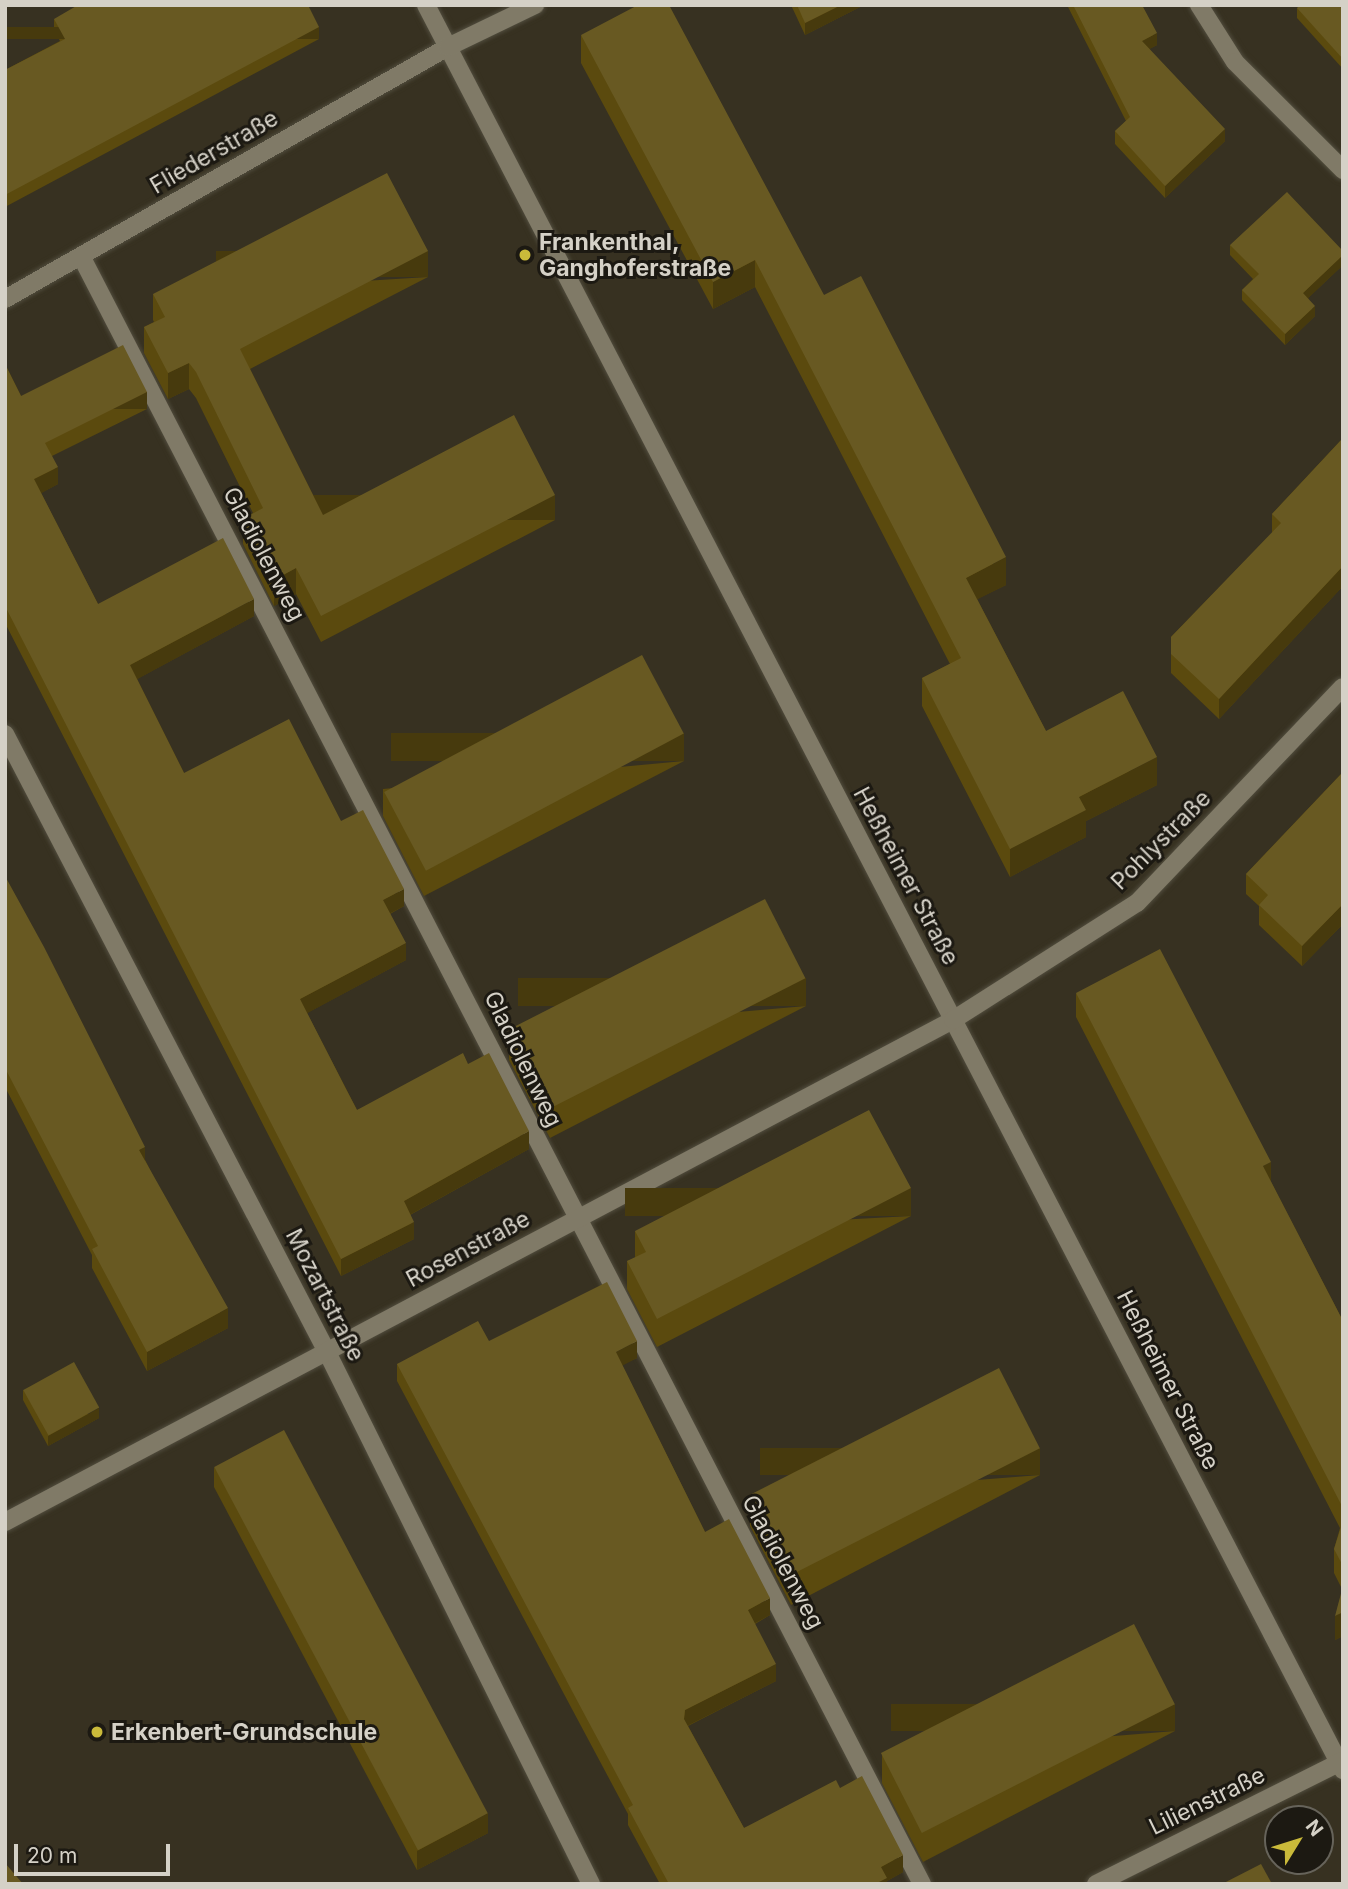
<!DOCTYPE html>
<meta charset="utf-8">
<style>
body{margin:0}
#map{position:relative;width:1348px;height:1889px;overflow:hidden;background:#373121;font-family:Inter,sans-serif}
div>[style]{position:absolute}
.roads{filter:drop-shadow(0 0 2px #514d3e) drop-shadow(0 0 2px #514d3e)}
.street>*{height:18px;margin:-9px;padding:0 9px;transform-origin:9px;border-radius:9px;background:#807a67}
.wall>*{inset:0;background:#5b4a0e}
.shaded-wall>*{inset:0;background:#473a0d;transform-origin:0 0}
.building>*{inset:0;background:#685922;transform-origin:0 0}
.dots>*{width:19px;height:19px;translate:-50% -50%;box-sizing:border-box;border:4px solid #1c1912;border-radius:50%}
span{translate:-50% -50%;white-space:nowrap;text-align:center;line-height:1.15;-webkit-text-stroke:6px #1c1912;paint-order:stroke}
.street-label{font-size:23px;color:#d5d1c7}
.poi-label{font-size:23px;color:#d5d1c7;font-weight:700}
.left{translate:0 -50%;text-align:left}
.frame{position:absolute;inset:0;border:7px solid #d5d1c7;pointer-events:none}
.north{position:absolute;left:1264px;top:1805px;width:70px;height:70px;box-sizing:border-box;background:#1c1912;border:2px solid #66635a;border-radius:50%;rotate:52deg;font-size:19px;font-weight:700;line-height:28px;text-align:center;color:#d5d1c7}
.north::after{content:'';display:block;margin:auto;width:24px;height:32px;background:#caba3a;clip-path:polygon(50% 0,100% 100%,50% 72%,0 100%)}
.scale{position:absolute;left:14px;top:1844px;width:156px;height:32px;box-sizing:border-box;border:4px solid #d5d1c7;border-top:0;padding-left:9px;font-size:21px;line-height:24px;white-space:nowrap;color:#d5d1c7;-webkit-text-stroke:5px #1c1912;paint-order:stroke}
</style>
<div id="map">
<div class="roads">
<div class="street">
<div style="left:426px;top:5px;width:1989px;rotate:62.55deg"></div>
<div style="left:1199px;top:5px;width:67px;rotate:57.7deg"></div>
<div style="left:1235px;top:62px;width:153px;rotate:45deg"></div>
<div style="left:81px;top:256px;width:1832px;rotate:62.68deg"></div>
<div style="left:5px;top:299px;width:510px;rotate:-29.63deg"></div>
<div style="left:448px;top:47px;width:97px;rotate:-25.8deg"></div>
<div style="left:5px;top:734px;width:697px;rotate:62.48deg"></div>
<div style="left:327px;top:1352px;width:594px;rotate:63.61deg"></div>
<div style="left:5px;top:1522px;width:1073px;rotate:-27.9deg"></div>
<div style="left:953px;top:1020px;width:218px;rotate:-32.5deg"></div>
<div style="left:1137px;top:903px;width:298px;rotate:-46.4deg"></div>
<div style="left:1096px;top:1884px;width:276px;rotate:-26.5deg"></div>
</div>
</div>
<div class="wall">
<div style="clip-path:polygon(791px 5px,864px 5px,805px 35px)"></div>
<div style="clip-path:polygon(1067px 5px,1142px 5px,1157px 45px,1149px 49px,1225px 141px,1165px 198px,1115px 144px,1115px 131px,1126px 121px)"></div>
<div style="clip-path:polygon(1343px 5px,1343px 69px,1297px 18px,1297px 8px)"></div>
<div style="clip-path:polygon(54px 19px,319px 39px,5px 207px,5px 70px,60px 41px,54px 30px)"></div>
<div style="clip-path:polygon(581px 35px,824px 295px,1006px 585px,977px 599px,1046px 731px,1157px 785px,1086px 821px,1086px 837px,1010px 877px,922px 706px,922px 678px,950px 664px,755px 287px,713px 309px,581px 63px)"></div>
<div style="clip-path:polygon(1230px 245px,1343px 251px,1343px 265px,1308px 298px,1315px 316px,1285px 345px,1242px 300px,1242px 290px,1253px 279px,1230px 255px)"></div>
<div style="clip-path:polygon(428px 277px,250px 369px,323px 515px,555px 520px,321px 642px,296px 594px,274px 606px,243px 544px,243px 519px,253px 513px,196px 398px,189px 389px,168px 399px,144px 353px,144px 327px,154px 322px,153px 320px,153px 294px)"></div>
<div style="clip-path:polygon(5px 364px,21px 396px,147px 409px,52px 456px,58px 484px,41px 493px,98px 604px,254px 616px,137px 679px,184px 773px,341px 821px,404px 906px,390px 914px,406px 960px,307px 1013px,357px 1110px,468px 1064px,529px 1149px,410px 1215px,414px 1239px,341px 1276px,5px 623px)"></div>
<div style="clip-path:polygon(1343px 438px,1343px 586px,1219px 719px,1171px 673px,1171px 637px,1272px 533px,1272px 514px)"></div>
<div style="clip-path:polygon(684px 761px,424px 896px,383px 816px,383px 789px)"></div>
<div style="clip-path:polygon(1343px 772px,1343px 924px,1302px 966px,1259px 925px,1259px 906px,1246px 894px,1246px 874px)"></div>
<div style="clip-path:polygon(5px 876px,228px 1328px,147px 1371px,92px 1268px,92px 1255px,5px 1087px)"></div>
<div style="clip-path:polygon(1076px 993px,1271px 1182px,1343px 1321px,1343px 1636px,1335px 1640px,1342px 1589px,1334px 1573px,1334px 1549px,1340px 1528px,1076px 1017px)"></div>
<div style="clip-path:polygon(806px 1006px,550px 1138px,509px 1060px,509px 1032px)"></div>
<div style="clip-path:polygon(911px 1216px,657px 1347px,627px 1289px,627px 1261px,635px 1258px,635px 1231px)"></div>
<div style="clip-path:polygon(489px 1341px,637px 1358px,622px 1365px,705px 1532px,770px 1615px,755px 1624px,776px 1681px,688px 1726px,744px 1828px,840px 1788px,903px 1872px,887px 1881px,887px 1884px,660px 1884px,628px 1825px,628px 1814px,397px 1381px,397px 1364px)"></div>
<div style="clip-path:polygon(23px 1390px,99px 1418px,48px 1446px,23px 1400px)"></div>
<div style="clip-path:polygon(214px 1467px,488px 1833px,417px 1870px,214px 1487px)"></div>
<div style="clip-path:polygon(1040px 1475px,791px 1605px,750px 1526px,750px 1498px)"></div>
<div style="clip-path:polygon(1175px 1731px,923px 1862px,882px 1783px,882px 1755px)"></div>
</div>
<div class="shaded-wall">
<div style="clip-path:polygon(841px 5px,864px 5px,805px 35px,805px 23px)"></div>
<div style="left:319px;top:27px;width:12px;height:356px;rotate:90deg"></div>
<div style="clip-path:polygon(1157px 33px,1157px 45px,1142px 53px,1142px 41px)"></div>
<div style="clip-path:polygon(1225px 129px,1225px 141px,1165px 198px,1165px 186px)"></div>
<div style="left:428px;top:251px;width:26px;height:212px;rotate:90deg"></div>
<div style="clip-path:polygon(1343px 255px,1343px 265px,1303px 303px,1303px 293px)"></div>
<div style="clip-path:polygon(755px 260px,755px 287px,713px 309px,713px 282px)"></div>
<div style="clip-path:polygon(1315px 306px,1315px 316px,1285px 345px,1285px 334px)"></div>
<div style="clip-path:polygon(189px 363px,189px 389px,168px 399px,168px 373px)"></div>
<div style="left:147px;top:392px;width:17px;height:114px;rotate:90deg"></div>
<div style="clip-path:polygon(58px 467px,58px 484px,34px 497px,34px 479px)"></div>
<div style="left:555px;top:495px;width:25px;height:263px;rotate:90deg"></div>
<div style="clip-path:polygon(1006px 557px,1006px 585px,966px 605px,966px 578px)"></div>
<div style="clip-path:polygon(1343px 566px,1343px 586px,1219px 719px,1219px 699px)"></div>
<div style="clip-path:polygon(296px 568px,296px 594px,274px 606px,274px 580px)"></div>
<div style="clip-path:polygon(254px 599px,254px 616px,130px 683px,130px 665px)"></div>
<div style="left:684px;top:733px;width:28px;height:293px;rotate:90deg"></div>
<div style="clip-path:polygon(1157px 757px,1157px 785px,1086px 821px,1086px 837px,1010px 877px,1010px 849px,1079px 797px)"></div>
<div style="clip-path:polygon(404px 889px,404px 906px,383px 917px,383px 900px)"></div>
<div style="clip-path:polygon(1343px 904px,1343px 924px,1302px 966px,1302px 946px)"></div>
<div style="clip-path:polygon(406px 943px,406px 960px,300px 1017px,300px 999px)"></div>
<div style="left:806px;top:978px;width:28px;height:288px;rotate:90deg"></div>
<div style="clip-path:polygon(529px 1131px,529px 1149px,404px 1218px,404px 1201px)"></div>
<div style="clip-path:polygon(145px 1147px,145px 1167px,139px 1150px)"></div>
<div style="clip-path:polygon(1271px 1162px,1271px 1186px,1263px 1166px)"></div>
<div style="left:911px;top:1188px;width:28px;height:286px;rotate:90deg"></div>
<div style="clip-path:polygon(414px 1222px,414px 1239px,341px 1276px,341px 1259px)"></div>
<div style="clip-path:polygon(228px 1308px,228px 1328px,147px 1371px,147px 1352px)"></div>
<div style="clip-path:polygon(637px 1341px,637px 1358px,616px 1369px,616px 1352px)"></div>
<div style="clip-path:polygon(99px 1408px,99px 1418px,48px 1446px,48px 1436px)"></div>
<div style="left:1040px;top:1448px;width:27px;height:280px;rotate:90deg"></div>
<div style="clip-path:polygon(770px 1598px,770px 1615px,748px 1627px,748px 1610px)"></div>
<div style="clip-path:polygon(1343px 1612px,1343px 1636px,1335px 1640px,1335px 1616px)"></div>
<div style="clip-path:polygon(776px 1664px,776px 1681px,685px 1727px,684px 1719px,685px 1710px)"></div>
<div style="left:1175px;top:1704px;width:27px;height:284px;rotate:90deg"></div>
<div style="clip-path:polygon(488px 1813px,488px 1833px,417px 1870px,417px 1851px)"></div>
<div style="clip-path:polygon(903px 1855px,903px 1872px,887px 1881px,887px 1884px,875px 1884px,881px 1867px)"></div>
</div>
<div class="building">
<div style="clip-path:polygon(78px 5px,308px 5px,319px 27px,5px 195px,5px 70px,65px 39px,54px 19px)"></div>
<div style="clip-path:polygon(638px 5px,669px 5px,824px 295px,861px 276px,1006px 557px,966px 578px,1046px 731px,1123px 691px,1157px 757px,1079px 797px,1086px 810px,1010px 849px,922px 678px,961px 658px,755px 260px,713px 282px,581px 35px)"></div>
<div style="clip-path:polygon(797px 5px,841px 5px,805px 23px)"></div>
<div style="clip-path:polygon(1073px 5px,1142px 5px,1157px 33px,1142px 41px,1225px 129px,1165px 186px,1115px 131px,1130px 117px)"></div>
<div style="clip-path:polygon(1300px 5px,1343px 5px,1343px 59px,1297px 8px)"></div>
<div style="clip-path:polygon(387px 173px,428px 251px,240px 349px,323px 515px,514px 415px,555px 495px,321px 616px,296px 568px,274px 580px,243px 519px,263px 508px,196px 372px,189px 363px,168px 373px,144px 327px,165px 317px,153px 294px)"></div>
<div style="clip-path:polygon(1287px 192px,1343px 251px,1343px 255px,1303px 293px,1315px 306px,1285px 334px,1242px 290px,1259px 274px,1230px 245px)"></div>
<div style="clip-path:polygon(123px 345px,147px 392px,45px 443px,58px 467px,34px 479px,98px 604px,223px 538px,254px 599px,130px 665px,184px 773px,289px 719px,341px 821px,363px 810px,404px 889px,383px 900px,406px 943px,300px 999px,346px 1089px,357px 1110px,463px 1053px,468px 1064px,489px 1053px,529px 1131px,404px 1201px,414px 1222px,341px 1259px,5px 606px,5px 364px,21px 396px)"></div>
<div style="clip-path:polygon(1343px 438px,1343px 566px,1219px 699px,1171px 654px,1171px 637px,1281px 523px,1272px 514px)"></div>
<div style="left:642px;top:655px;width:89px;height:292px;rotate:62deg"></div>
<div style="clip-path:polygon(1343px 772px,1343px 904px,1302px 946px,1259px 905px,1268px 895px,1246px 874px)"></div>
<div style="clip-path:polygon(5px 876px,44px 947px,145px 1147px,139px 1150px,228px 1308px,147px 1352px,92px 1249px,98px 1246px,5px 1068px)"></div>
<div style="left:765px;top:899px;width:89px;height:288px;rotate:63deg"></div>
<div style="clip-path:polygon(1160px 949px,1271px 1162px,1263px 1166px,1343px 1321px,1343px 1508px,1076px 993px)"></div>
<div style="clip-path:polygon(869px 1110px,911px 1188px,657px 1319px,627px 1261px,646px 1252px,635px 1231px)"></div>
<div style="clip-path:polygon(607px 1282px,637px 1341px,616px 1352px,705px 1532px,729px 1519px,770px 1598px,748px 1610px,776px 1664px,685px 1710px,684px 1719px,744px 1828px,836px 1780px,840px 1788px,862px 1776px,903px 1855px,881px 1867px,887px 1878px,875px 1884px,669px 1884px,628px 1808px,633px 1805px,397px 1364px,478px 1321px,489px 1341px)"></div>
<div style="left:74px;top:1362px;width:52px;height:58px;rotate:61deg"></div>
<div style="left:999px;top:1368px;width:90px;height:281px;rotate:63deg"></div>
<div style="left:284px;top:1430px;width:434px;height:79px;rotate:62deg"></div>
<div style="clip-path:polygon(1343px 1521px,1343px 1566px,1334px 1549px)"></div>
<div style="clip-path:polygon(1343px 1586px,1343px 1612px,1335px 1616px)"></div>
<div style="left:1134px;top:1624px;width:90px;height:284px;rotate:63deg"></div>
<div style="clip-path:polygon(5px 1863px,23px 1884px,5px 1884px)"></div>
<div style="clip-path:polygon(1261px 1864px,1272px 1884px,1222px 1884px)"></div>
</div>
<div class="dots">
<div style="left:525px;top:255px;background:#caba3a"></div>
<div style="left:97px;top:1732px;background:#caba3a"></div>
</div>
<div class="street-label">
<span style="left:214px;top:152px;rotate:-30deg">Fliederstraße</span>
<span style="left:264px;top:554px;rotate:62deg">Gladiolenweg</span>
<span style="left:1161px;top:840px;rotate:-45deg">Pohlystraße</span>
<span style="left:906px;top:876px;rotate:62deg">Heßheimer Straße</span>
<span style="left:523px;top:1059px;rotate:64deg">Gladiolenweg</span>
<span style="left:468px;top:1249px;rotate:-28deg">Rosenstraße</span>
<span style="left:325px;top:1295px;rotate:63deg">Mozartstraße</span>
<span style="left:1168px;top:1380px;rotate:63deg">Heßheimer Straße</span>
<span style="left:783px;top:1562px;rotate:62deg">Gladiolenweg</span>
<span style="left:1207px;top:1801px;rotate:-26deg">Lilienstraße</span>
</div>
<div class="poi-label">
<span class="left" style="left:539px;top:255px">Frankenthal,<br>Ganghoferstraße</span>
<span class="left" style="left:111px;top:1732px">Erkenbert-Grundschule</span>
</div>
<div class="frame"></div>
<div class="north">N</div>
<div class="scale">20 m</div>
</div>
